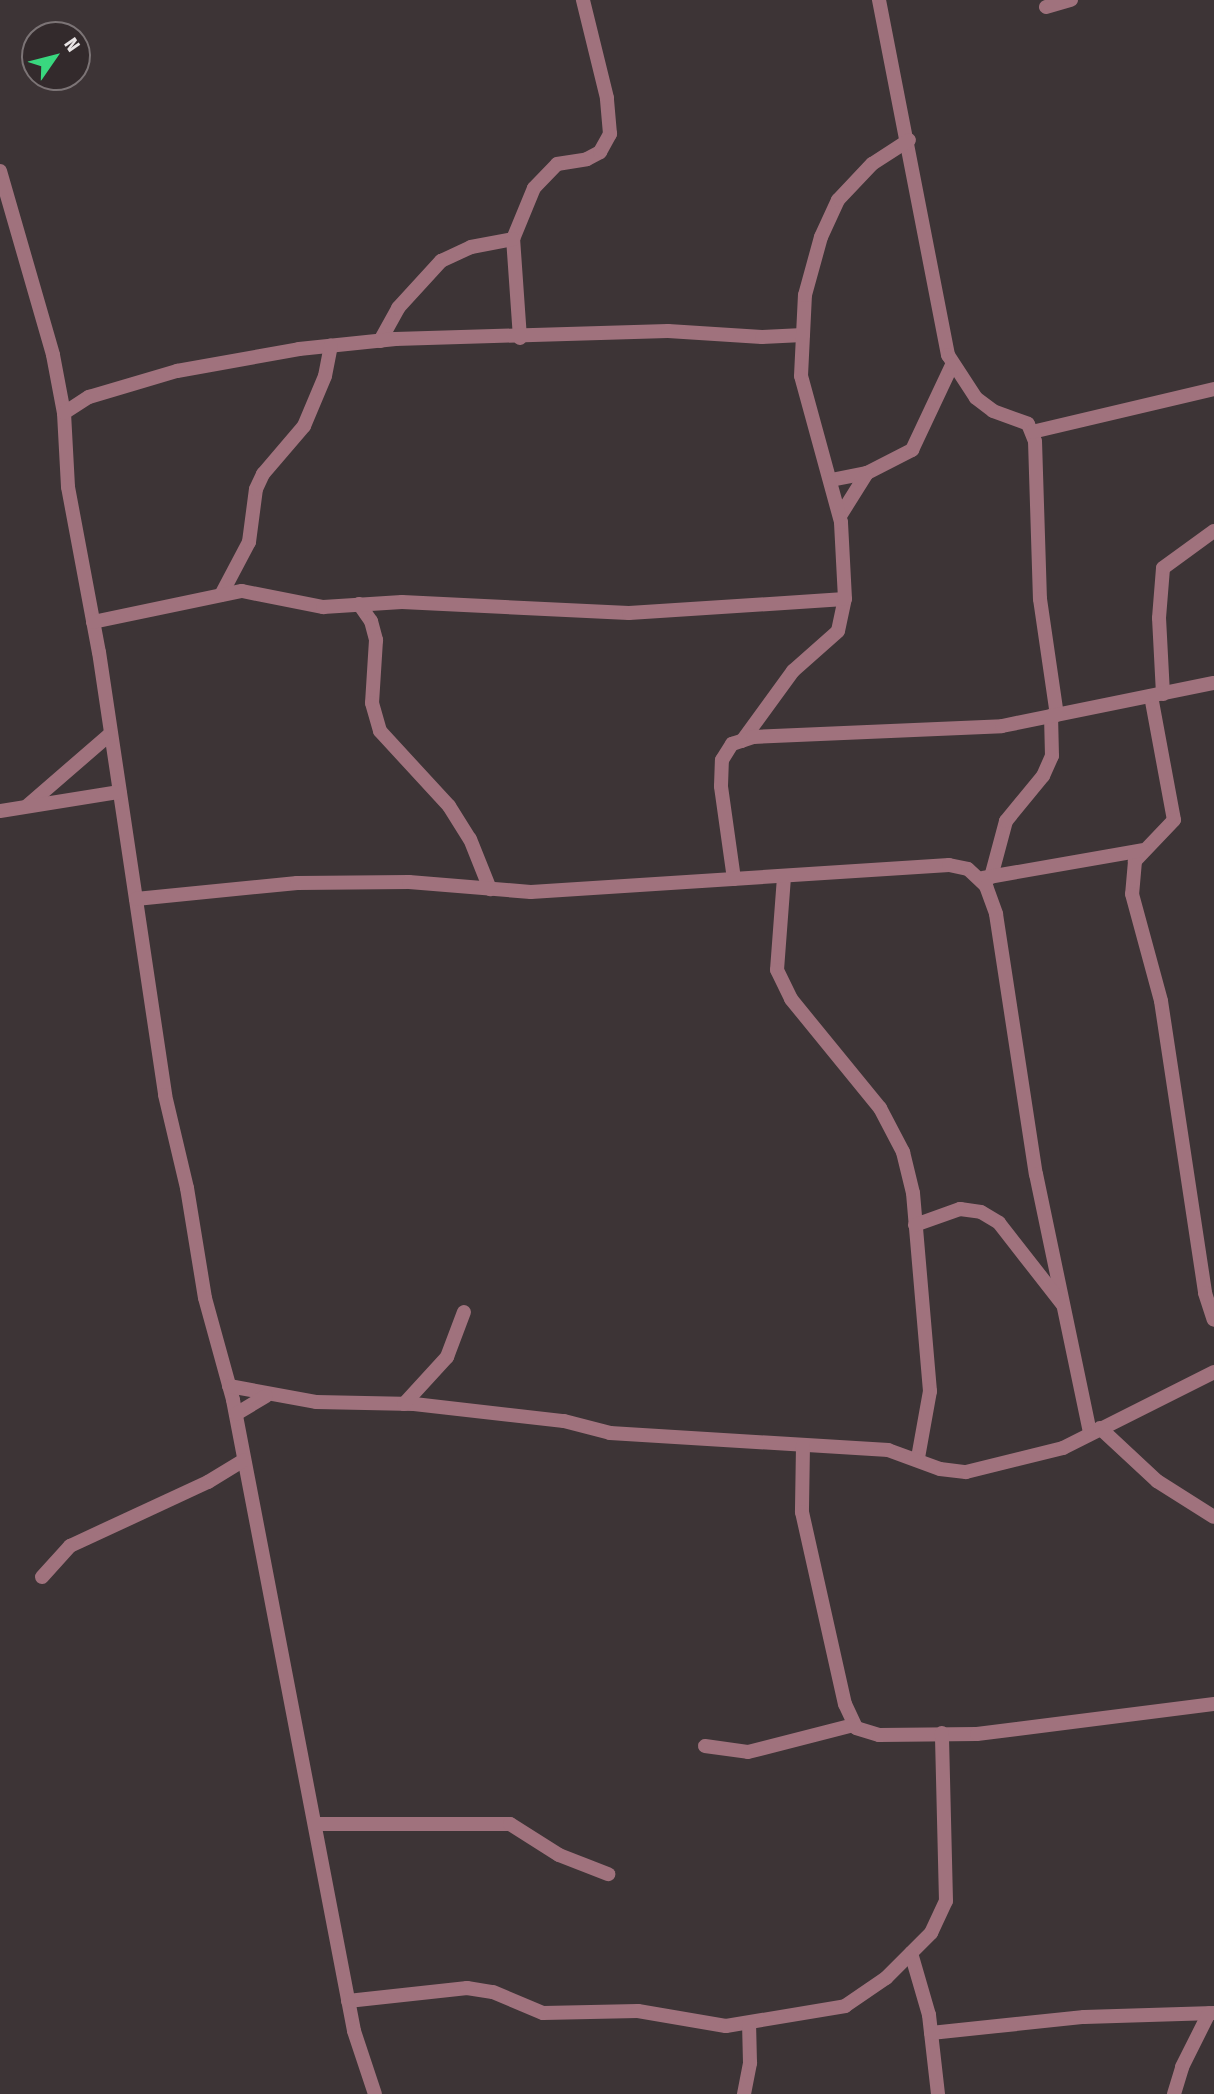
<!DOCTYPE html>
<style>
body{margin:0}
#map{position:relative;width:1214px;height:2094px;overflow:hidden;background:#3d3436;font-family:"Fira Sans Condensed",sans-serif}
div>[style]{position:absolute}
.minor>*{height:14px;margin:-7px;padding:0 7px;transform-origin:7px;border-radius:7px;background:#a0727d}
span{translate:-50% -50%;white-space:nowrap;text-align:center;line-height:1.15;-webkit-text-stroke:7px #332a2c;paint-order:stroke}
.north{position:absolute;left:21px;top:21px;width:70px;height:70px;box-sizing:border-box;background:#332a2c;border:2px solid #7c7476;border-radius:50%;rotate:55deg;font-size:19px;font-weight:700;line-height:28px;text-align:center;color:#e9e4e5}
.north::after{content:'';display:block;margin:auto;width:24px;height:32px;background:#39d87f;clip-path:polygon(50% 0,100% 100%,50% 72%,0 100%)}
</style>
<div id="map">
<div class="minor">
<div style="left:879px;top:0;width:362px;rotate:79deg"></div>
<div style="left:948px;top:355px;width:51px;rotate:56.9deg"></div>
<div style="left:976px;top:398px;width:21px;rotate:37deg"></div>
<div style="left:993px;top:411px;width:37px;rotate:20deg"></div>
<div style="left:1028px;top:424px;width:18px;rotate:68deg"></div>
<div style="left:1035px;top:441px;width:158px;rotate:88.2deg"></div>
<div style="left:1040px;top:599px;width:117px;rotate:81.7deg"></div>
<div style="left:1046px;top:7px;width:26px;rotate:-16deg"></div>
<div style="left:0;top:171px;width:191px;rotate:73.9deg"></div>
<div style="left:53px;top:355px;width:59px;rotate:79.3deg"></div>
<div style="left:64px;top:413px;width:74px;rotate:86.9deg"></div>
<div style="left:68px;top:487px;width:168px;rotate:79.4deg"></div>
<div style="left:99px;top:652px;width:448px;rotate:81.5deg"></div>
<div style="left:165px;top:1095px;width:96px;rotate:76.7deg"></div>
<div style="left:187px;top:1188px;width:111px;rotate:80.7deg"></div>
<div style="left:205px;top:1298px;width:106px;rotate:74.6deg"></div>
<div style="left:233px;top:1400px;width:642px;rotate:79.14deg"></div>
<div style="left:354px;top:2031px;width:66px;rotate:71.6deg"></div>
<div style="left:520px;top:338px;width:99px;rotate:-94deg"></div>
<div style="left:513px;top:239px;width:55px;rotate:-67.6deg"></div>
<div style="left:534px;top:188px;width:33px;rotate:-46deg"></div>
<div style="left:557px;top:164px;width:30px;rotate:-9deg"></div>
<div style="left:587px;top:159px;width:15px;rotate:-28deg"></div>
<div style="left:600px;top:152px;width:21px;rotate:-61deg"></div>
<div style="left:610px;top:134px;width:36px;rotate:-95deg"></div>
<div style="left:607px;top:98px;width:101px;rotate:-103.8deg"></div>
<div style="left:380px;top:341px;width:38px;rotate:-61deg"></div>
<div style="left:398px;top:308px;width:64px;rotate:-47.5deg"></div>
<div style="left:441px;top:261px;width:33px;rotate:-25deg"></div>
<div style="left:471px;top:247px;width:43px;rotate:-10.8deg"></div>
<div style="left:64px;top:413px;width:30px;rotate:-33deg"></div>
<div style="left:89px;top:397px;width:92px;rotate:-16.5deg"></div>
<div style="left:177px;top:371px;width:124px;rotate:-10.2deg"></div>
<div style="left:299px;top:349px;width:97px;rotate:-5.9deg"></div>
<div style="left:395px;top:339px;width:273px;rotate:-1.7deg"></div>
<div style="left:668px;top:331px;width:94px;rotate:3.7deg"></div>
<div style="left:762px;top:337px;width:41px;rotate:-2.8deg"></div>
<div style="left:1032px;top:432px;width:187px;rotate:-13.3deg"></div>
<div style="left:831px;top:480px;width:37px;rotate:-11deg"></div>
<div style="left:867px;top:473px;width:51px;rotate:-27.1deg"></div>
<div style="left:912px;top:450px;width:94px;rotate:-64.8deg"></div>
<div style="left:840px;top:516px;width:51px;rotate:-57.9deg"></div>
<div style="left:221px;top:595px;width:60px;rotate:-62.2deg"></div>
<div style="left:249px;top:542px;width:53px;rotate:-82.5deg"></div>
<div style="left:256px;top:489px;width:17px;rotate:-65deg"></div>
<div style="left:263px;top:474px;width:63px;rotate:-49.5deg"></div>
<div style="left:304px;top:426px;width:54px;rotate:-67.2deg"></div>
<div style="left:325px;top:376px;width:31px;rotate:-79deg"></div>
<div style="left:359px;top:604px;width:21px;rotate:55deg"></div>
<div style="left:371px;top:621px;width:20px;rotate:75deg"></div>
<div style="left:376px;top:640px;width:63px;rotate:93.6deg"></div>
<div style="left:372px;top:703px;width:29px;rotate:74deg"></div>
<div style="left:380px;top:731px;width:102px;rotate:47.4deg"></div>
<div style="left:449px;top:806px;width:39px;rotate:58deg"></div>
<div style="left:470px;top:839px;width:54px;rotate:68.2deg"></div>
<div style="left:93px;top:622px;width:152px;rotate:-11.8deg"></div>
<div style="left:242px;top:591px;width:83px;rotate:11.2deg"></div>
<div style="left:323px;top:607px;width:79px;rotate:-3.6deg"></div>
<div style="left:402px;top:602px;width:227px;rotate:2.8deg"></div>
<div style="left:629px;top:613px;width:216px;rotate:-3.7deg"></div>
<div style="left:1163px;top:694px;width:76px;rotate:-93deg"></div>
<div style="left:1159px;top:618px;width:50px;rotate:-85.4deg"></div>
<div style="left:1163px;top:568px;width:63px;rotate:-36deg"></div>
<div style="left:1151px;top:696px;width:126px;rotate:79.5deg"></div>
<div style="left:1174px;top:820px;width:57px;rotate:133.6deg"></div>
<div style="left:1135px;top:861px;width:33px;rotate:95deg"></div>
<div style="left:1132px;top:894px;width:111px;rotate:74.8deg"></div>
<div style="left:1161px;top:1001px;width:295px;rotate:81.4deg"></div>
<div style="left:1205px;top:1293px;width:28px;rotate:72deg"></div>
<div style="left:742px;top:741px;width:87px;rotate:-53.9deg"></div>
<div style="left:793px;top:671px;width:60px;rotate:-41.6deg"></div>
<div style="left:838px;top:631px;width:33px;rotate:-78deg"></div>
<div style="left:845px;top:599px;width:77px;rotate:-93deg"></div>
<div style="left:841px;top:522px;width:151px;rotate:-105.3deg"></div>
<div style="left:801px;top:376px;width:81px;rotate:-87.2deg"></div>
<div style="left:805px;top:295px;width:60px;rotate:-74.6deg"></div>
<div style="left:821px;top:237px;width:41px;rotate:-65.3deg"></div>
<div style="left:838px;top:200px;width:50px;rotate:-46.6deg"></div>
<div style="left:872px;top:164px;width:44px;rotate:-33deg"></div>
<div style="left:27px;top:806px;width:110px;rotate:-40.9deg"></div>
<div style="left:0;top:811px;width:121px;rotate:-9.1deg"></div>
<div style="left:784px;top:877px;width:93px;rotate:94.3deg"></div>
<div style="left:777px;top:970px;width:32px;rotate:64deg"></div>
<div style="left:791px;top:999px;width:141px;rotate:50.8deg"></div>
<div style="left:880px;top:1108px;width:50px;rotate:62.4deg"></div>
<div style="left:903px;top:1152px;width:42px;rotate:76.3deg"></div>
<div style="left:913px;top:1193px;width:199px;rotate:85.1deg"></div>
<div style="left:930px;top:1391px;width:68px;rotate:100.2deg"></div>
<div style="left:991px;top:877px;width:58px;rotate:-75deg"></div>
<div style="left:1006px;top:821px;width:58px;rotate:-50.6deg"></div>
<div style="left:1043px;top:776px;width:22px;rotate:-66deg"></div>
<div style="left:1052px;top:756px;width:40px;rotate:-91.4deg"></div>
<div style="left:983px;top:878px;width:162px;rotate:-9.9deg"></div>
<div style="left:734px;top:879px;width:94px;rotate:-98deg"></div>
<div style="left:721px;top:786px;width:26px;rotate:-88deg"></div>
<div style="left:722px;top:760px;width:19px;rotate:-58deg"></div>
<div style="left:732px;top:744px;width:22px;rotate:-18deg"></div>
<div style="left:753px;top:737px;width:249px;rotate:-2.5deg"></div>
<div style="left:1002px;top:726px;width:216px;rotate:-11.5deg"></div>
<div style="left:136px;top:899px;width:162px;rotate:-5.7deg"></div>
<div style="left:297px;top:883px;width:112px;rotate:-0.5deg"></div>
<div style="left:409px;top:882px;width:122px;rotate:4.7deg"></div>
<div style="left:531px;top:892px;width:419px;rotate:-3.7deg"></div>
<div style="left:949px;top:865px;width:19px;rotate:12deg"></div>
<div style="left:968px;top:869px;width:25px;rotate:43deg"></div>
<div style="left:986px;top:886px;width:30px;rotate:70deg"></div>
<div style="left:996px;top:914px;width:263px;rotate:81.3deg"></div>
<div style="left:1036px;top:1174px;width:265px;rotate:78.2deg"></div>
<div style="left:915px;top:1225px;width:48px;rotate:-19.6deg"></div>
<div style="left:960px;top:1209px;width:21px;rotate:8deg"></div>
<div style="left:981px;top:1212px;width:21px;rotate:31deg"></div>
<div style="left:999px;top:1223px;width:104px;rotate:52deg"></div>
<div style="left:229px;top:1386px;width:88px;rotate:10.4deg"></div>
<div style="left:316px;top:1402px;width:98px;rotate:1.2deg"></div>
<div style="left:414px;top:1404px;width:151px;rotate:6.5deg"></div>
<div style="left:564px;top:1421px;width:48px;rotate:14.6deg"></div>
<div style="left:610px;top:1433px;width:279px;rotate:3.5deg"></div>
<div style="left:888px;top:1450px;width:55px;rotate:20.1deg"></div>
<div style="left:940px;top:1469px;width:26px;rotate:7deg"></div>
<div style="left:966px;top:1472px;width:100px;rotate:-13.9deg"></div>
<div style="left:1063px;top:1448px;width:169px;rotate:-26.7deg"></div>
<div style="left:404px;top:1404px;width:64px;rotate:-47.5deg"></div>
<div style="left:447px;top:1357px;width:48px;rotate:-69.3deg"></div>
<div style="left:236px;top:1414px;width:35px;rotate:-31deg"></div>
<div style="left:1100px;top:1428px;width:78px;rotate:42.9deg"></div>
<div style="left:1157px;top:1481px;width:67px;rotate:32.3deg"></div>
<div style="left:803px;top:1445px;width:67px;rotate:90.9deg"></div>
<div style="left:802px;top:1512px;width:197px;rotate:77.4deg"></div>
<div style="left:845px;top:1704px;width:26px;rotate:65deg"></div>
<div style="left:856px;top:1728px;width:24px;rotate:17deg"></div>
<div style="left:879px;top:1735px;width:98px;rotate:-0.6deg"></div>
<div style="left:977px;top:1734px;width:239px;rotate:-7.2deg"></div>
<div style="left:42px;top:1577px;width:42px;rotate:-47.9deg"></div>
<div style="left:70px;top:1546px;width:152px;rotate:-24.9deg"></div>
<div style="left:208px;top:1482px;width:42px;rotate:-31.4deg"></div>
<div style="left:705px;top:1746px;width:43px;rotate:7.9deg"></div>
<div style="left:748px;top:1752px;width:109px;rotate:-14.3deg"></div>
<div style="left:315px;top:1824px;width:195px"></div>
<div style="left:510px;top:1824px;width:58px;rotate:32.3deg"></div>
<div style="left:559px;top:1855px;width:53px;rotate:21.2deg"></div>
<div style="left:911px;top:1953px;width:65px;rotate:73.8deg"></div>
<div style="left:929px;top:2015px;width:80px;rotate:83.5deg"></div>
<div style="left:348px;top:2001px;width:120px;rotate:-6.2deg"></div>
<div style="left:467px;top:1988px;width:26px;rotate:9deg"></div>
<div style="left:493px;top:1992px;width:54px;rotate:22.8deg"></div>
<div style="left:543px;top:2013px;width:95px;rotate:-1.2deg"></div>
<div style="left:638px;top:2011px;width:89px;rotate:9.7deg"></div>
<div style="left:726px;top:2026px;width:121px;rotate:-9.5deg"></div>
<div style="left:845px;top:2006px;width:50px;rotate:-34.3deg"></div>
<div style="left:886px;top:1978px;width:64px;rotate:-45deg"></div>
<div style="left:931px;top:1933px;width:35px;rotate:-65deg"></div>
<div style="left:946px;top:1901px;width:168px;rotate:-91.4deg"></div>
<div style="left:931px;top:2033px;width:154px;rotate:-6deg"></div>
<div style="left:1084px;top:2017px;width:130px;rotate:-1.8deg"></div>
<div style="left:744px;top:2094px;width:32px;rotate:-79deg"></div>
<div style="left:750px;top:2063px;width:40px;rotate:-91.4deg"></div>
<div style="left:1174px;top:2094px;width:28px;rotate:-73deg"></div>
<div style="left:1182px;top:2067px;width:60px;rotate:-63.4deg"></div>
</div>
<div class="north">N</div>
</div>
